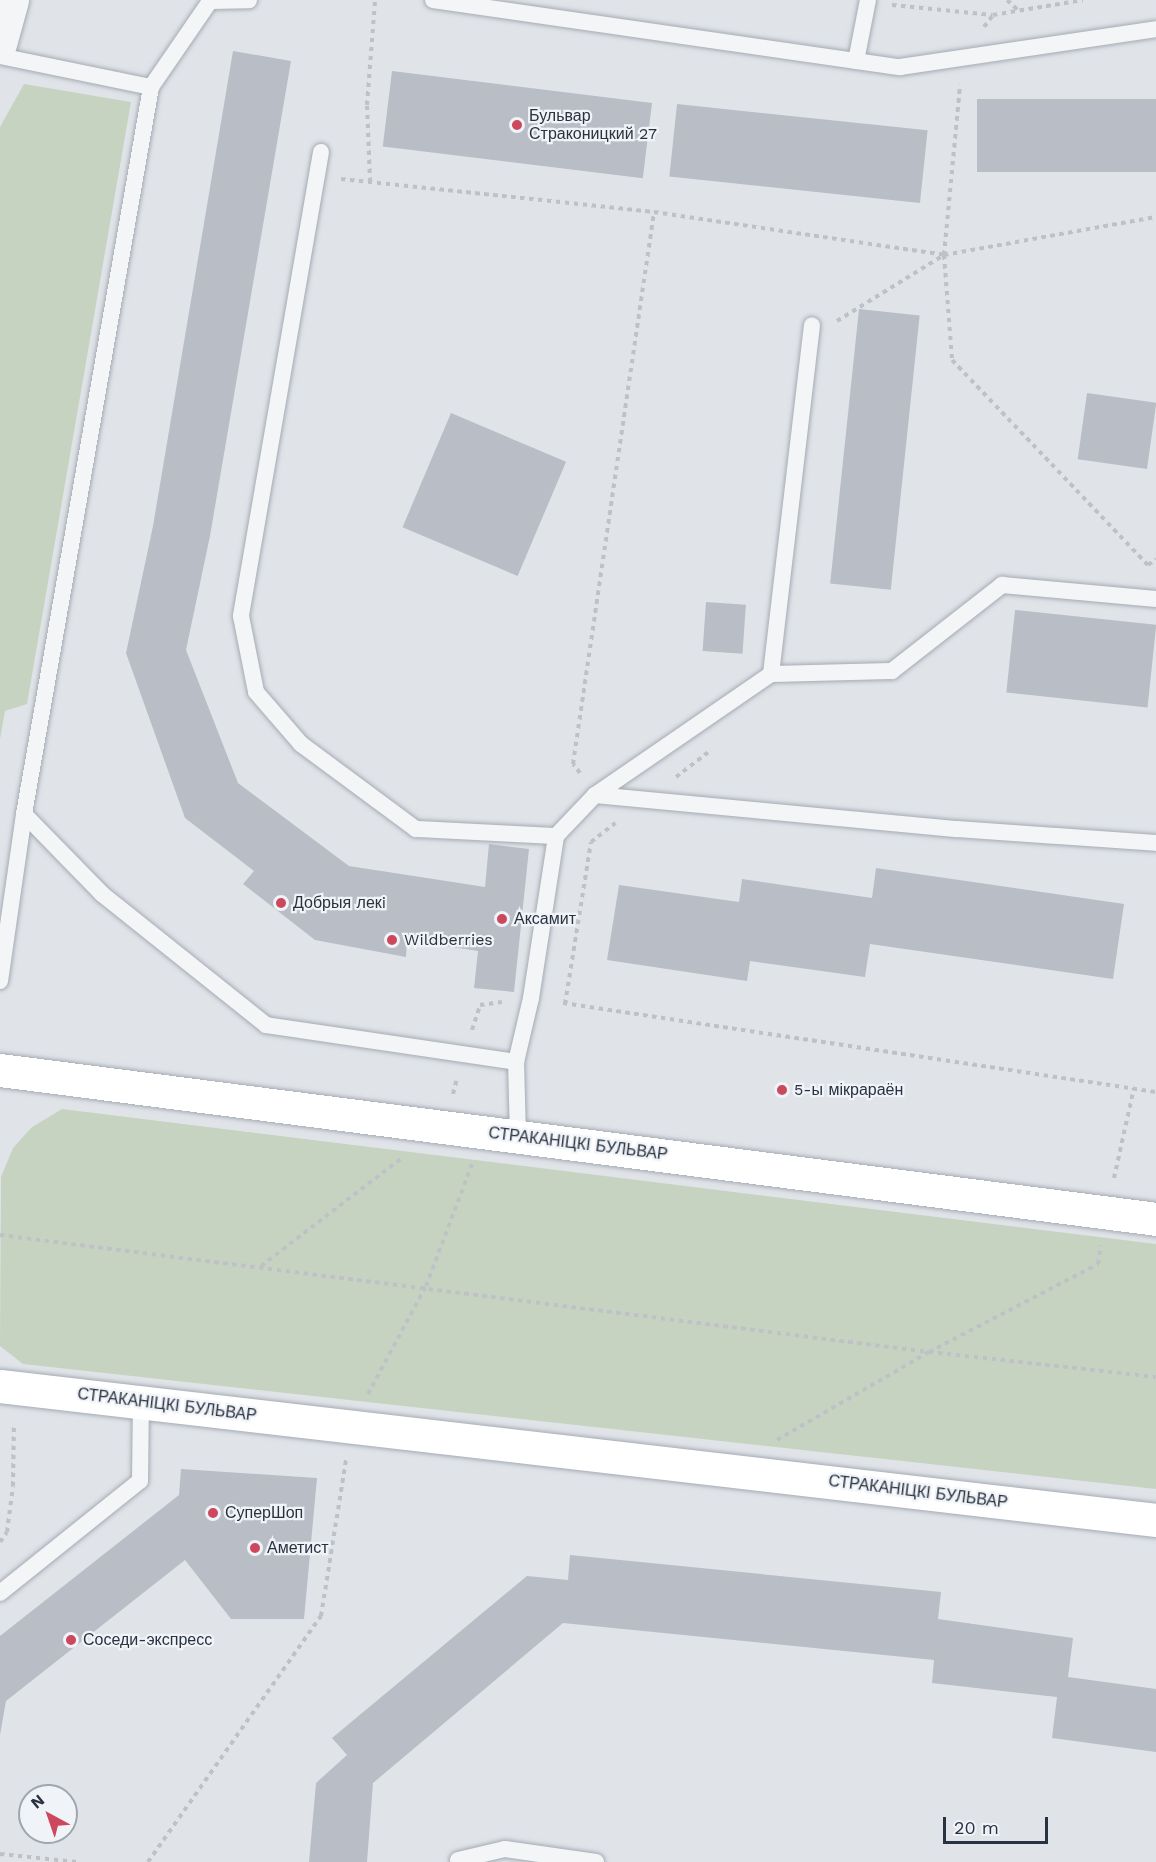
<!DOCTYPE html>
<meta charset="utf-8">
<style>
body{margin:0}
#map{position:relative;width:1156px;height:1862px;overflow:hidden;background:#e0e4e9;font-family:"Work Sans",sans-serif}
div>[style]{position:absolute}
.green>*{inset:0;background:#c6d3c1}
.building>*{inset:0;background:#b8bdc6;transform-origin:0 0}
.path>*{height:4px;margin-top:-2px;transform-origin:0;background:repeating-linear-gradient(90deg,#bec2c7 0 4.5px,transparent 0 9px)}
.roads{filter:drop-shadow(0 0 2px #a5abb3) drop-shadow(0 0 2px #a5abb3)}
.lane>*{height:16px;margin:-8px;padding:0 8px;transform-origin:8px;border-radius:8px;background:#f3f5f7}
.street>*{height:33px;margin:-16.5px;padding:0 16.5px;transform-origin:16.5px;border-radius:16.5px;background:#f3f5f7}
.secondary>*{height:33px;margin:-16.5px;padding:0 16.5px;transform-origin:16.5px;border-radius:16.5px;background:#fff}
.dots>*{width:16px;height:16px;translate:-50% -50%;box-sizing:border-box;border:3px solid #f0f3f7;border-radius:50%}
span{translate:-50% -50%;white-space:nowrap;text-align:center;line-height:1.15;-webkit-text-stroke:4.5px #f0f3f7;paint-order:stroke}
.poi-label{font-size:16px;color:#293240}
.left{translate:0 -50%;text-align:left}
.street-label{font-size:16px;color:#293240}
.north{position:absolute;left:18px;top:1784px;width:60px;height:60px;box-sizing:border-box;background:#f0f3f7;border:2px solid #a0a6ae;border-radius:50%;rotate:320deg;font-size:16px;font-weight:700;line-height:24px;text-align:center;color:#293240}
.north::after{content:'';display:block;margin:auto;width:21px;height:27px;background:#cd475d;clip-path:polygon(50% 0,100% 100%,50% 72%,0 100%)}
.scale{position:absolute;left:943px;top:1817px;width:105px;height:27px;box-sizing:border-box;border:3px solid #293240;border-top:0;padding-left:8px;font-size:18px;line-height:21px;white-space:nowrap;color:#293240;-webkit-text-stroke:4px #f0f3f7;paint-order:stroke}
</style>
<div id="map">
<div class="green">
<div style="clip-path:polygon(24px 84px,131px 102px,27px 704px,5px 711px,0 739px,0 127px)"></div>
<div style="clip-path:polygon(62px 1109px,1156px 1244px,1156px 1489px,23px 1364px,0 1346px,1px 1177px,13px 1148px,32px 1127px)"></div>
</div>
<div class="building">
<div style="clip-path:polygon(233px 51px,291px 61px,210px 536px,186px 650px,238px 783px,349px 866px,485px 887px,489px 844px,529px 849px,514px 992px,474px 988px,478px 951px,407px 940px,406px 957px,315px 940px,243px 884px,254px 871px,185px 818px,126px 653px,153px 526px)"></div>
<div style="left:392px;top:71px;width:262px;height:76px;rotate:7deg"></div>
<div style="left:1156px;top:99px;width:73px;height:179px;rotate:90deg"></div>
<div style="left:677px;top:104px;width:252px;height:73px;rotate:6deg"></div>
<div style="left:859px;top:309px;width:61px;height:276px;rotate:6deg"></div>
<div style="left:1087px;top:393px;width:70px;height:67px;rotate:8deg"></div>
<div style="left:451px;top:413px;width:125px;height:124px;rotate:23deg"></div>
<div style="left:706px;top:602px;width:40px;height:49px;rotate:4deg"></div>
<div style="left:1015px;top:610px;width:142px;height:83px;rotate:6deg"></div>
<div style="clip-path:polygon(876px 868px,1124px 904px,1113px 979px,870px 944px,865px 977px,750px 961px,747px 981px,607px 960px,619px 885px,739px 902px,742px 879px,872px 898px)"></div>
<div style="clip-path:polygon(181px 1469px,317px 1478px,304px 1619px,231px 1619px,185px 1560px,6px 1701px,0 1735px,0 1636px,179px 1495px)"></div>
<div style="clip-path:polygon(570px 1555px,941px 1592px,938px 1619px,1073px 1638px,1068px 1677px,1156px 1689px,1156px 1752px,1052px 1738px,1057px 1697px,932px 1683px,934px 1660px,563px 1623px,373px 1783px,367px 1862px,309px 1862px,316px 1783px,347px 1755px,332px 1738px,527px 1576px,568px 1580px)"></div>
</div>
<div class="path">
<div style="left:1007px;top:0;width:15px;rotate:42deg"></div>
<div style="left:892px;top:5px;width:101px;rotate:5.7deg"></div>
<div style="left:993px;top:15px;width:91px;rotate:-9.5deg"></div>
<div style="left:984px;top:27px;width:15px;rotate:-53deg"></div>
<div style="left:341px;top:179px;width:315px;rotate:6deg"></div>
<div style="left:654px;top:212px;width:293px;rotate:8.4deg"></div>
<div style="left:944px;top:255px;width:105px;rotate:85.6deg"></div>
<div style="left:952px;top:360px;width:284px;rotate:46.3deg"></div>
<div style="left:1148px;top:565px;width:10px;rotate:-37deg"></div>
<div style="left:370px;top:182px;width:77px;rotate:-92.2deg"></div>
<div style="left:367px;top:105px;width:105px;rotate:-85.6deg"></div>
<div style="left:944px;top:255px;width:171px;rotate:-84.6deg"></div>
<div style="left:837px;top:321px;width:126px;rotate:-31.7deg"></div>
<div style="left:944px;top:255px;width:215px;rotate:-10.2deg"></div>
<div style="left:580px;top:773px;width:11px;rotate:-128deg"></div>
<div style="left:573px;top:764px;width:558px;rotate:-81.65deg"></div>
<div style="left:676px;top:777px;width:44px;rotate:-37.6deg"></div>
<div style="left:563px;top:1003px;width:600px;rotate:8.54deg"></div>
<div style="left:565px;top:1004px;width:164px;rotate:-80.9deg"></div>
<div style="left:591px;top:842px;width:31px;rotate:-38deg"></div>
<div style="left:472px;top:1030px;width:26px;rotate:-72deg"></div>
<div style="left:480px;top:1005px;width:22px;rotate:-8deg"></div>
<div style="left:453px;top:1094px;width:16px;rotate:-76deg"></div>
<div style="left:1114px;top:1178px;width:92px;rotate:-77.5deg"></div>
<div style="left:0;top:1235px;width:936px;rotate:7.18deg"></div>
<div style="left:929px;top:1352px;width:228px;rotate:6.3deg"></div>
<div style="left:261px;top:1266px;width:178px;rotate:-37.5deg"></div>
<div style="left:368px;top:1394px;width:123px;rotate:-61.8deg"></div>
<div style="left:426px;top:1286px;width:130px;rotate:-69.3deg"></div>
<div style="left:777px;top:1440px;width:176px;rotate:-30.1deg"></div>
<div style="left:929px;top:1352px;width:191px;rotate:-27.5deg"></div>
<div style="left:1098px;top:1264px;width:19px;rotate:-81deg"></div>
<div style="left:0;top:1542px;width:12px;rotate:-55deg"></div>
<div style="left:7px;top:1532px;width:46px;rotate:-82.6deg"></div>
<div style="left:13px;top:1486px;width:63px;rotate:-89.1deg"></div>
<div style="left:0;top:1854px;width:77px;rotate:5.9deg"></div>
<div style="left:148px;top:1862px;width:301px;rotate:-54.9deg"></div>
<div style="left:321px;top:1616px;width:158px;rotate:-80.9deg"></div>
</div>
<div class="roads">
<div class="lane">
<div style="left:433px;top:0;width:472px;rotate:8.2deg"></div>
<div style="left:900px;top:67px;width:259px;rotate:-8.4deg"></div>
<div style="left:0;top:56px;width:154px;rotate:11.6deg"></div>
<div style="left:151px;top:87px;width:104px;rotate:-55.5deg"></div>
<div style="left:210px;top:1px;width:39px;rotate:-1deg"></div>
<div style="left:856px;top:61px;width:62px;rotate:-78.9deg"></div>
<div style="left:321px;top:152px;width:471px;rotate:99.8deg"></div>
<div style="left:241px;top:616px;width:77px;rotate:78.8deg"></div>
<div style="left:256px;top:692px;width:69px;rotate:49.1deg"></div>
<div style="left:301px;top:744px;width:143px;rotate:36.5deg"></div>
<div style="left:416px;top:829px;width:140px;rotate:2.9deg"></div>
<div style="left:771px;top:674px;width:351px;rotate:-83.3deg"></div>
<div style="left:595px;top:795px;width:214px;rotate:-34.5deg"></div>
<div style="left:771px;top:674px;width:121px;rotate:-1.4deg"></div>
<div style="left:892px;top:671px;width:140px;rotate:-38deg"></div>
<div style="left:1002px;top:585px;width:155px;rotate:5.2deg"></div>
<div style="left:24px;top:814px;width:112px;rotate:45.7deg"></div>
<div style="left:102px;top:894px;width:210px;rotate:38.6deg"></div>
<div style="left:266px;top:1025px;width:253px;rotate:8.4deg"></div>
<div style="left:0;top:981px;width:169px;rotate:-81.8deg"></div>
<div style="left:24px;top:814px;width:738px;rotate:-80.09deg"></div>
<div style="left:518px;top:1137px;width:75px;rotate:-91.5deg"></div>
<div style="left:516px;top:1062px;width:66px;rotate:-76.8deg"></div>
<div style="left:531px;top:998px;width:164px;rotate:-81.2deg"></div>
<div style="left:556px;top:836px;width:57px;rotate:-46.4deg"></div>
<div style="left:595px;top:795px;width:364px;rotate:5.4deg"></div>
<div style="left:957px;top:829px;width:199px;rotate:4deg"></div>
<div style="left:0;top:1593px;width:179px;rotate:-38.7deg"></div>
<div style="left:140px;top:1481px;width:80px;rotate:-89.3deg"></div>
<div style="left:458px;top:1860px;width:48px;rotate:-13.2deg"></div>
<div style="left:505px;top:1849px;width:92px;rotate:8.1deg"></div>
</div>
<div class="street">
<div style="left:0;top:44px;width:46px;rotate:-74.7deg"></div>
</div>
<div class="secondary">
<div style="left:0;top:1070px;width:1166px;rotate:7.34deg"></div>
<div style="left:0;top:1386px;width:1164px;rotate:6.61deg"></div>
</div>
</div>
<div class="dots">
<div style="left:517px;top:125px;background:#cd475d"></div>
<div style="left:281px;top:903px;background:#cd475d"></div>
<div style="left:502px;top:919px;background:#cd475d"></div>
<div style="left:392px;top:940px;background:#cd475d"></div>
<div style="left:782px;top:1090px;background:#cd475d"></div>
<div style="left:213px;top:1513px;background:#cd475d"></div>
<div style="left:255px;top:1548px;background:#cd475d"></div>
<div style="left:71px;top:1640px;background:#cd475d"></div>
</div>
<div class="poi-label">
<span class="left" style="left:529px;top:125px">Бульвар<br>Страконицкий 27</span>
<span class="left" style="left:293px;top:903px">Добрыя лекi</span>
<span class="left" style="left:514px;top:919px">Аксамит</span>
<span class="left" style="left:404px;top:940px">Wildberries</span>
<span class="left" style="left:794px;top:1090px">5-ы мікрараён</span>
<span class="left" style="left:225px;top:1513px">СуперШоп</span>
<span class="left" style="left:267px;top:1548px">Аметист</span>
<span class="left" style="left:83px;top:1640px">Соседи-экспресс</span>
</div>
<div class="street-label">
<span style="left:578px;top:1144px;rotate:7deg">СТРАКАНІЦКІ БУЛЬВАР</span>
<span style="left:167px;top:1405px;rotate:7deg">СТРАКАНІЦКІ БУЛЬВАР</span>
<span style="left:918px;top:1492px;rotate:7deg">СТРАКАНІЦКІ БУЛЬВАР</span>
</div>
<div class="north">N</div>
<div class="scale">20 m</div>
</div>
